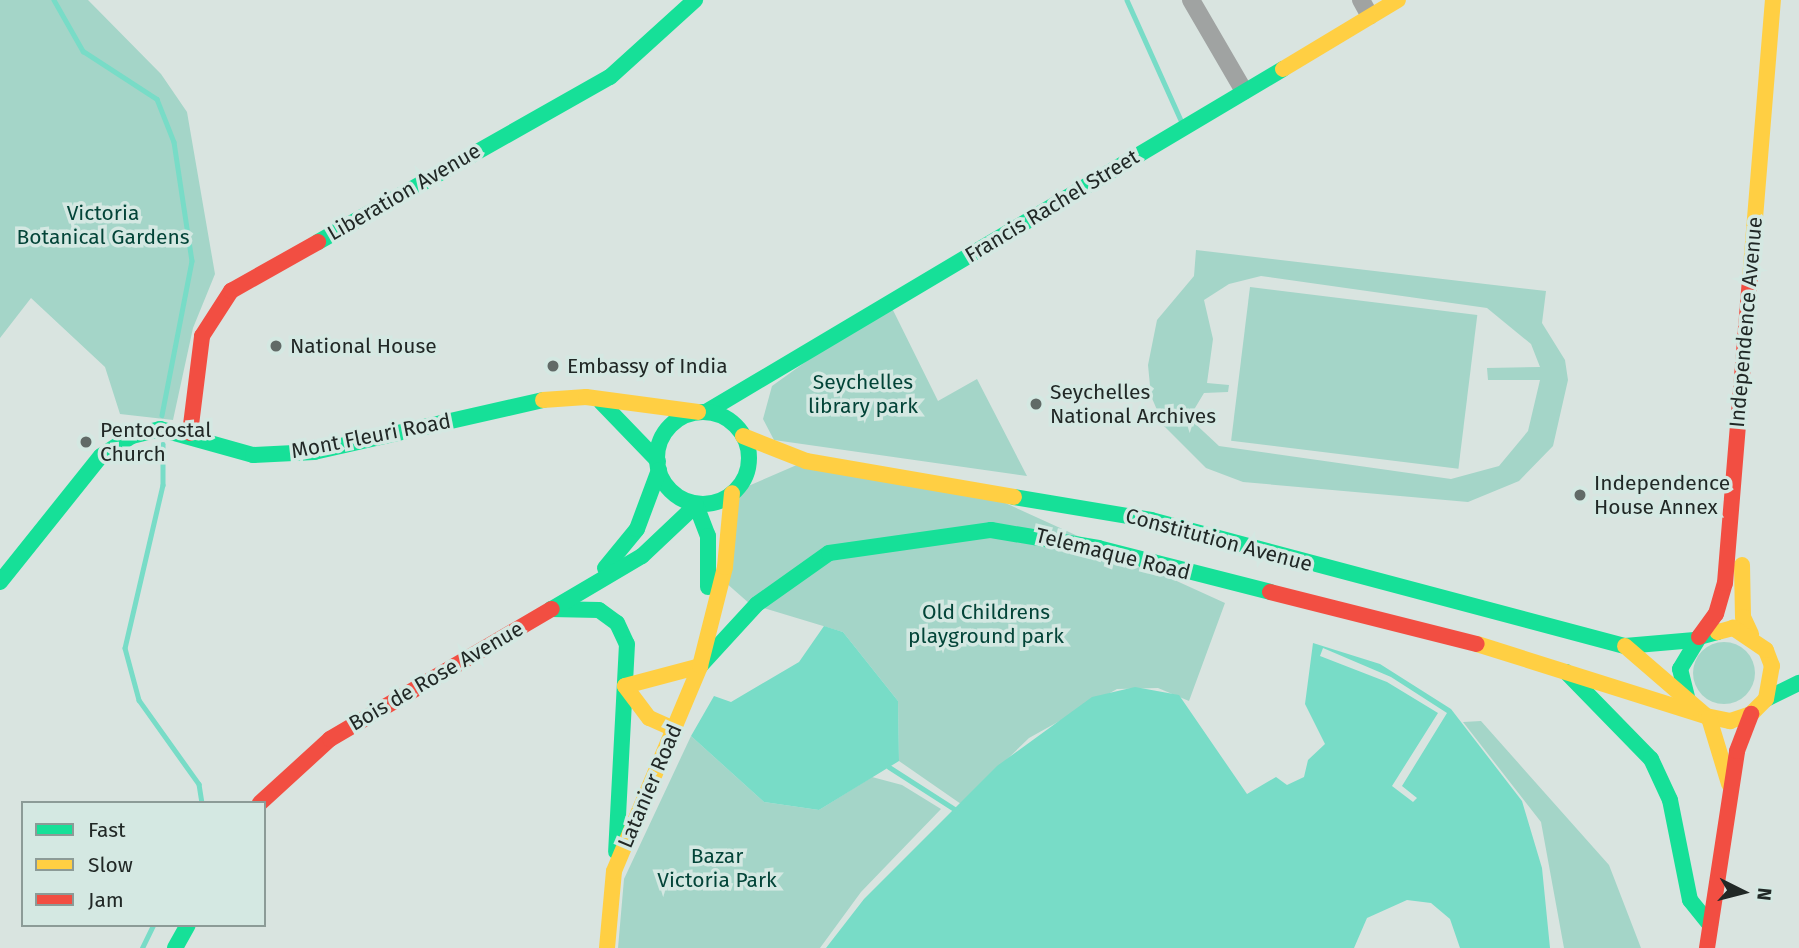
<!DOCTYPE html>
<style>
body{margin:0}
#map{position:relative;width:1799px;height:948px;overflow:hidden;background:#d9e4e0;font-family:"Fira Sans",sans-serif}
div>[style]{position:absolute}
.green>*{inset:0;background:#a4d5c8;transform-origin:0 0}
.round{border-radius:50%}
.water>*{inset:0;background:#78dcc7}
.pier>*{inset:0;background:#d9e4e0}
.stream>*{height:4.5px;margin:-2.25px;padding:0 2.25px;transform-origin:2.25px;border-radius:2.25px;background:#78dcc7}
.street>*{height:18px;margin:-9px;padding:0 9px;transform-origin:9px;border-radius:9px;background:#a0a3a2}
.fast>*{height:16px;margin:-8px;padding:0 8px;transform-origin:8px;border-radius:8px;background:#16e098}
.fast>.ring{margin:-8px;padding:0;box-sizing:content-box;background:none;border:16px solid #16e098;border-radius:50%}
.slow>*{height:16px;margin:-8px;padding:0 8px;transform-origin:8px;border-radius:8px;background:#ffcf43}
.jam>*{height:16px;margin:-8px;padding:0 8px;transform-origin:8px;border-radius:8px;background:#f24e42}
.dots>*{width:19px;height:19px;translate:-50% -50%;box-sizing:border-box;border:4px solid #d4e8e2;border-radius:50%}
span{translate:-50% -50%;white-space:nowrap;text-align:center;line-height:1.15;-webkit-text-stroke:7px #d4e8e2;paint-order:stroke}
.street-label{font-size:21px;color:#212826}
.park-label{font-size:21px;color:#034438}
.poi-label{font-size:21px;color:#212826}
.left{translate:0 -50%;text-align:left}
.legend{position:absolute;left:21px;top:801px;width:245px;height:126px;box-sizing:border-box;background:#d4e8e2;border:2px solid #8c9b97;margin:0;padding:9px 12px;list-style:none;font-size:21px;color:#212826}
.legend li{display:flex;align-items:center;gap:14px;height:35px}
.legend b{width:35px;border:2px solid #8c9b97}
.north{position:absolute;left:1708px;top:857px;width:70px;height:70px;-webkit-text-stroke:5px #d4e8e2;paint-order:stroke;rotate:96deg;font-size:19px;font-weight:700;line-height:28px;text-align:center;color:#212826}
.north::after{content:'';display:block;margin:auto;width:24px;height:32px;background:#212826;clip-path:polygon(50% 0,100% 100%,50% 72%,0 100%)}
</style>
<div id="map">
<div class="green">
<div style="clip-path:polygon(0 0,88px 0,161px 74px,187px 112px,215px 274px,193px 328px,173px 420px,120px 414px,105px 367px,31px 298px,0 338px)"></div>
<div style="clip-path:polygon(evenodd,1196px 250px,1546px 291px,1542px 323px,1565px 360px,1568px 380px,1553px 446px,1519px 481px,1468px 502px,1243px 482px,1206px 468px,1164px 426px,1151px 396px,1148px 365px,1157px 320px,1194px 276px,1196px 250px,1261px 276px,1487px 308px,1531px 344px,1540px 367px,1487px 368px,1488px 380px,1540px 380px,1528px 431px,1499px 466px,1451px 479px,1219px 446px,1189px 418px,1204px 393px,1228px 392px,1229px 385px,1207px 383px,1213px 339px,1204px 300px,1229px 284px,1261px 276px)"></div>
<div style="left:1250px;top:287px;width:229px;height:155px;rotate:7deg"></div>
<div style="clip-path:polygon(889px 302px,938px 401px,977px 379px,1027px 476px,774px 440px,763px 419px,772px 386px)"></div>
<div style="clip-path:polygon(806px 461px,959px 482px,1225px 603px,1189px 701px,1158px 688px,1117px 689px,1029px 738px,961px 804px,899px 761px,898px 701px,843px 632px,750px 604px,725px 582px,732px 493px)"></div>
<div class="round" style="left:1693px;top:642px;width:62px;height:62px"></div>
<div style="clip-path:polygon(1481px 721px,1609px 865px,1641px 948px,1564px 948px,1541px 822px,1463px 722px)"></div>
<div style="clip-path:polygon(691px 736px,764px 802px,819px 810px,872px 777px,902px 785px,941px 809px,861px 892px,820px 948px,618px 948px,624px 879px)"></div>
</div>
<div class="water">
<div style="clip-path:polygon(824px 626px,843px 632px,898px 701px,899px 761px,819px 810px,764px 802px,691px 736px,714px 696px,731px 702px,799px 662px)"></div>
<div style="clip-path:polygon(1313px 643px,1380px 664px,1451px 709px,1522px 801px,1542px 868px,1550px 948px,1460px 948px,1450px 919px,1431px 903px,1407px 900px,1367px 918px,1354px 948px,826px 948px,864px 899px,997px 766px,1092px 697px,1135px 687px,1179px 695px,1247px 794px,1276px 777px,1287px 785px,1304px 777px,1308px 760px,1325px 744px,1305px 704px)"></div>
</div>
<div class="pier">
<div style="clip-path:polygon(1323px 648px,1391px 677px,1447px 713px,1402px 786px,1417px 798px,1413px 802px,1392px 786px,1438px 713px,1387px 682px,1320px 656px)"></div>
</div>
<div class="stream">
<div style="left:54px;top:0;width:59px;rotate:60.4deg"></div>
<div style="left:83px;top:51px;width:88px;rotate:33deg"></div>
<div style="left:157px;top:99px;width:46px;rotate:68.4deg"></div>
<div style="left:174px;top:142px;width:120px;rotate:81.4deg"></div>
<div style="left:192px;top:261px;width:157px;rotate:101deg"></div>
<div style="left:1127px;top:0;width:132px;rotate:65.8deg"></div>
<div style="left:163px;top:444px;width:41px;rotate:90deg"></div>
<div style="left:163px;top:485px;width:167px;rotate:103.1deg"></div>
<div style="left:125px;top:648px;width:54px;rotate:74.9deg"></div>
<div style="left:139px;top:700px;width:103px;rotate:54.5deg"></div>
<div style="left:199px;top:784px;width:19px;rotate:81deg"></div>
<div style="left:889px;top:767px;width:80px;rotate:32.7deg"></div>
<div style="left:142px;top:948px;width:25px;rotate:-64deg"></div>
</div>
<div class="street">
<div style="left:1191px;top:0;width:105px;rotate:59.8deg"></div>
<div style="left:1361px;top:0;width:18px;rotate:61deg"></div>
</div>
<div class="fast">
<div style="left:318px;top:242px;width:335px;rotate:-29.5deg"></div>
<div style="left:610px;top:77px;width:115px;rotate:-42.2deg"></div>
<div style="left:601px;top:402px;width:82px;rotate:46deg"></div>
<div style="left:706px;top:412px;width:671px;rotate:-30.73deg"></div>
<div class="ring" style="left:657px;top:412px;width:76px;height:76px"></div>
<div style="left:1014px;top:497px;width:139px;rotate:9.5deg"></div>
<div style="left:1151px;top:520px;width:490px;rotate:14.9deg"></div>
<div style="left:1625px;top:646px;width:70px;rotate:-4.9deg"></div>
<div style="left:696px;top:505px;width:33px;rotate:69deg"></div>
<div style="left:708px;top:536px;width:51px;rotate:90deg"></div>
<div style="left:605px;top:568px;width:50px;rotate:-50.6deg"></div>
<div style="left:637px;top:529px;width:63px;rotate:-69.6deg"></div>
<div style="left:0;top:582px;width:161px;rotate:-51.3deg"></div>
<div style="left:101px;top:456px;width:37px;rotate:-33deg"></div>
<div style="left:132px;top:436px;width:29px;rotate:-14deg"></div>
<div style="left:160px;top:429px;width:97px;rotate:15.6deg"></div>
<div style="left:253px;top:455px;width:61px;rotate:-2.8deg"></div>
<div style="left:314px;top:452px;width:235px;rotate:-12.8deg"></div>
<div style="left:551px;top:609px;width:48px;rotate:1.2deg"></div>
<div style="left:599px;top:610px;width:22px;rotate:36deg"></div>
<div style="left:617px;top:623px;width:23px;rotate:65deg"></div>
<div style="left:627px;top:644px;width:208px;rotate:93deg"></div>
<div style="left:552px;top:609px;width:104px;rotate:-30.5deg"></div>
<div style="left:642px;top:556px;width:74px;rotate:-43.4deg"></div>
<div style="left:700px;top:666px;width:84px;rotate:-47.4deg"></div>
<div style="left:757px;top:604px;width:88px;rotate:-35.3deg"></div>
<div style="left:829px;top:553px;width:164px;rotate:-8.1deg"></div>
<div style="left:991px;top:530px;width:109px;rotate:9.5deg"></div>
<div style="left:1098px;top:548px;width:178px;rotate:14.3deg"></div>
<div style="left:1566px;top:672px;width:122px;rotate:45.7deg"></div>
<div style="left:1651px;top:759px;width:45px;rotate:65.1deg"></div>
<div style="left:1670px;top:800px;width:102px;rotate:78.7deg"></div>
<div style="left:1690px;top:900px;width:32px;rotate:51deg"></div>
<div style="left:1766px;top:699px;width:37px;rotate:-26deg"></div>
<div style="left:1688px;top:701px;width:33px;rotate:-104deg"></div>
<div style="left:1680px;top:669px;width:37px;rotate:-59deg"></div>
<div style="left:1699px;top:637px;width:20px;rotate:-15deg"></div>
<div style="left:175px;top:948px;width:26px;rotate:-61deg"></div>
</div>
<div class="slow">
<div style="left:1283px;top:69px;width:134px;rotate:-31deg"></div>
<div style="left:1750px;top:279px;width:280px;rotate:-85.3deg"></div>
<div style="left:543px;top:400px;width:43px;rotate:-4deg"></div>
<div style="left:586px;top:397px;width:113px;rotate:7.6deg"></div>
<div style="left:743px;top:436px;width:68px;rotate:21.6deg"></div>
<div style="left:806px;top:461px;width:211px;rotate:9.8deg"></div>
<div style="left:1742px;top:565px;width:52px;rotate:88.9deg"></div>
<div style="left:1743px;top:617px;width:19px;rotate:65deg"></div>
<div style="left:1477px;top:644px;width:239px;rotate:17.5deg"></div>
<div style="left:1625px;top:646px;width:107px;rotate:40.8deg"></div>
<div style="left:1706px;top:716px;width:25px;rotate:12deg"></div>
<div style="left:1730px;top:721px;width:22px;rotate:-18deg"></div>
<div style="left:1751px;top:714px;width:21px;rotate:-45deg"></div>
<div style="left:1766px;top:699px;width:34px;rotate:-80deg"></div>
<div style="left:1772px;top:666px;width:17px;rotate:-111deg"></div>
<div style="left:1766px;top:650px;width:40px;rotate:-146deg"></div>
<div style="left:1733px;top:628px;width:16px;rotate:165deg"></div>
<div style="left:1709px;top:718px;width:69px;rotate:73.1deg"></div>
<div style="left:674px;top:729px;width:27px;rotate:-156deg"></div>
<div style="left:649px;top:718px;width:40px;rotate:-127deg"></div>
<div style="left:625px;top:686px;width:78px;rotate:-14.9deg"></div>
<div style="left:607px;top:948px;width:77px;rotate:-84.8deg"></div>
<div style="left:614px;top:871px;width:222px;rotate:-67.2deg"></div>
<div style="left:700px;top:666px;width:102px;rotate:-75.8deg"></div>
<div style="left:725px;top:567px;width:74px;rotate:-84.6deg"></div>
</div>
<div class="jam">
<div style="left:190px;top:433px;width:98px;rotate:-82.9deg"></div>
<div style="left:202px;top:336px;width:54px;rotate:-57.2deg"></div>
<div style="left:231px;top:291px;width:100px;rotate:-29.4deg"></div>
<div style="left:1270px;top:592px;width:213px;rotate:14.1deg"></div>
<div style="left:1699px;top:637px;width:29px;rotate:-54deg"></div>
<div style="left:1716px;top:614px;width:32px;rotate:-74deg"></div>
<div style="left:1725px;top:583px;width:305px;rotate:-85.3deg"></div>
<div style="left:260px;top:803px;width:95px;rotate:-42.4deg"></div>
<div style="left:330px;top:739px;width:257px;rotate:-30.4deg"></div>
<div style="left:1707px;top:948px;width:199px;rotate:-81.3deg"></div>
<div style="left:1737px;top:751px;width:40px;rotate:-69deg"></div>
</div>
<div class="dots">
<div style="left:276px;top:346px;background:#616a67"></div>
<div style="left:553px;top:366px;background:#616a67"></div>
<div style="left:1036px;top:404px;background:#616a67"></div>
<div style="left:86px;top:442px;background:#616a67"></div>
<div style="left:1580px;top:495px;background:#616a67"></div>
</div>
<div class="street-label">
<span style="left:404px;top:192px;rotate:-30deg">Liberation Avenue</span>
<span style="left:1052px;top:206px;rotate:-31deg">Francis Rachel Street</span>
<span style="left:1746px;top:322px;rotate:-85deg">Independence Avenue</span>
<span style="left:371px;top:436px;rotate:-11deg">Mont Fleuri Road</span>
<span style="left:1219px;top:540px;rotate:15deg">Constitution Avenue</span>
<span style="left:1113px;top:554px;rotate:14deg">Telemaque Road</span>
<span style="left:436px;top:676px;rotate:-30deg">Bois de Rose Avenue</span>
<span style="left:650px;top:786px;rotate:-67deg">Latanier Road</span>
</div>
<div class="park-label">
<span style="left:103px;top:225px">Victoria<br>Botanical Gardens</span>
<span style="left:863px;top:394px">Seychelles<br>library park</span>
<span style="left:986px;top:624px">Old Childrens<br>playground park</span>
<span style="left:717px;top:868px">Bazar<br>Victoria Park</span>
</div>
<div class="poi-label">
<span class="left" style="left:290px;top:346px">National House</span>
<span class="left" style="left:567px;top:366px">Embassy of India</span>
<span class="left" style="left:1050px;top:404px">Seychelles<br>National Archives</span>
<span class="left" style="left:100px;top:442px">Pentocostal<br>Church</span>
<span class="left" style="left:1594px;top:495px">Independence<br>House Annex</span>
</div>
<ul class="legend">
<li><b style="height:9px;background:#16e098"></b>Fast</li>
<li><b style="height:9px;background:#ffcf43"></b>Slow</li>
<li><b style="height:9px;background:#f24e42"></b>Jam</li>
</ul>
<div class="north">N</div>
</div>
